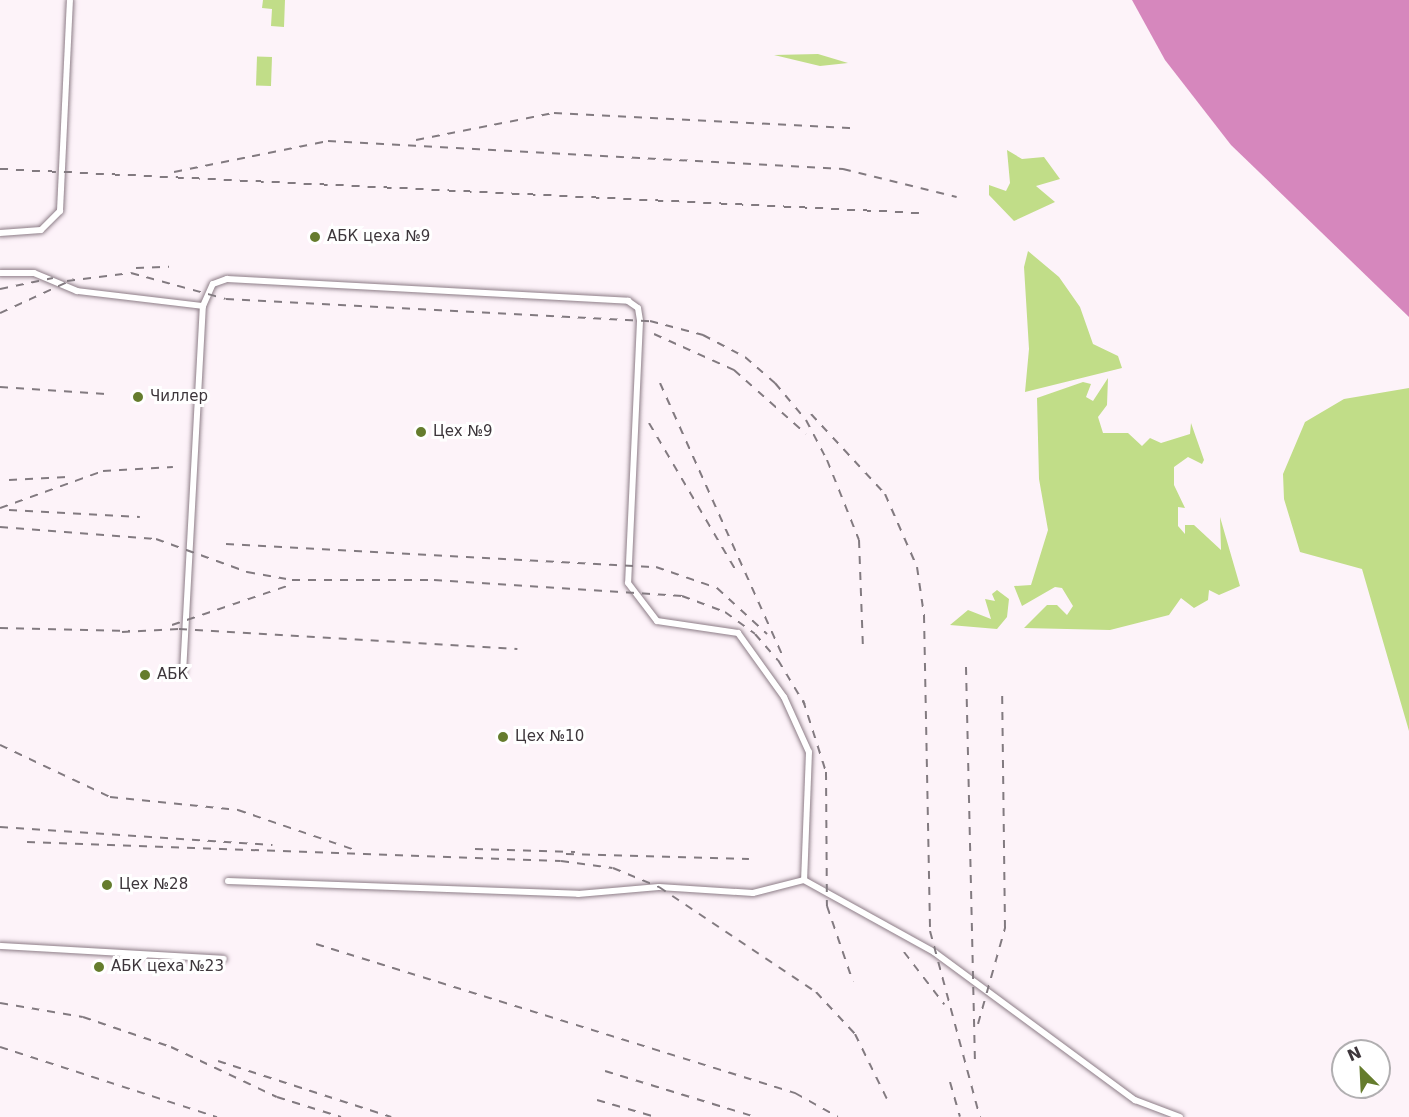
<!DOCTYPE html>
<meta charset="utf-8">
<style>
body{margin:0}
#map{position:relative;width:1409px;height:1117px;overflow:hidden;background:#fdf3f9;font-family:"DejaVu Sans",sans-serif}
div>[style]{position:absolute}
.green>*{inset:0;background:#c1dd88;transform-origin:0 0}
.water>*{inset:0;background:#d687bd}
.roads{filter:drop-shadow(0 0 2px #8d7d87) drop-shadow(0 0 2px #8d7d87)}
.street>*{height:6px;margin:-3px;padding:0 3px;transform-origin:3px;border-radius:3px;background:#fff}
.rail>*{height:2px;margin-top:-1px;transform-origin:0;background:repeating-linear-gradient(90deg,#827a80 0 8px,transparent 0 16px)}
.dots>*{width:16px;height:16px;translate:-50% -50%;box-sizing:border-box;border:3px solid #fff;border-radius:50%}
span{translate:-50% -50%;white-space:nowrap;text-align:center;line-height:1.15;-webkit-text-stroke:6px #fff;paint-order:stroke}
.poi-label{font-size:15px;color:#3d363b}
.left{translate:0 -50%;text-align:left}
.north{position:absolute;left:1331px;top:1039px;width:60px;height:60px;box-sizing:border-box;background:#fff;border:2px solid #b1afb1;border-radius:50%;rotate:336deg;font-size:16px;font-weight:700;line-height:24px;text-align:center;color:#3d363b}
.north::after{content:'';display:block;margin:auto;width:21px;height:27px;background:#657c2d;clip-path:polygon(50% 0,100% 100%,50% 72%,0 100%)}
</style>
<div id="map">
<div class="green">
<div style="clip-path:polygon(263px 0,285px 0,284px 27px,271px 26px,272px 9px,262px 8px)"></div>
<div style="clip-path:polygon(818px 54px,848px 63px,820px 66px,774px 55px)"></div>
<div style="left:272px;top:57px;width:29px;height:15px;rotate:92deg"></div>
<div style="clip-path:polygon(1007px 150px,1022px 159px,1044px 157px,1060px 179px,1036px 186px,1055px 202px,1014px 221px,989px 195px,989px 185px,1006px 191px,1010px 183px)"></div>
<div style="clip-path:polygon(1028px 251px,1059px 277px,1080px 307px,1093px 344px,1118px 356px,1122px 368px,1025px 392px,1029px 349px,1024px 267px)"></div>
<div style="clip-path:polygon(1108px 378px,1107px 405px,1098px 417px,1103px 433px,1128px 433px,1142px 446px,1150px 438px,1161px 443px,1190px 434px,1191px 423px,1204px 460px,1202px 464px,1188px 457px,1174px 467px,1174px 485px,1185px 508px,1178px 507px,1178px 526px,1185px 534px,1185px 525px,1194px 525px,1221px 550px,1220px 517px,1240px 586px,1219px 595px,1209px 590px,1208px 600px,1194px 608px,1181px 598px,1169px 615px,1110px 630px,1024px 628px,1047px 605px,1057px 605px,1067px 615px,1073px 606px,1062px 588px,1055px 587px,1022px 606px,1014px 586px,1031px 585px,1048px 530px,1039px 479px,1037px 398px,1083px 382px,1091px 384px,1086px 397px,1093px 401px)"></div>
<div style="clip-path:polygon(1409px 388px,1409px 731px,1362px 569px,1300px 552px,1284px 499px,1283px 474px,1305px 422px,1344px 399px)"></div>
<div style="clip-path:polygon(997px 590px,1009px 599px,1007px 617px,997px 629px,950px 625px,968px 610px,991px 619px,985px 599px,995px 601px,992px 594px)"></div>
</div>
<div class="water">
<div style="clip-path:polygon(1132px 0,1409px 0,1409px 317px,1231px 145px,1165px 60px)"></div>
</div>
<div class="roads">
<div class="street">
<div style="left:0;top:233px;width:41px;rotate:-4.2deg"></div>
<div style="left:41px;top:230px;width:27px;rotate:-45deg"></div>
<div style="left:60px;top:211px;width:211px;rotate:-87.3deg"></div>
<div style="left:0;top:273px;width:34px"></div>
<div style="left:34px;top:273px;width:47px;rotate:22.7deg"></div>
<div style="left:77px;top:291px;width:127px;rotate:6.8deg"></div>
<div style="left:183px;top:673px;width:368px;rotate:-86.9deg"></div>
<div style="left:203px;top:306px;width:24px;rotate:-66deg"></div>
<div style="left:213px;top:284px;width:15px;rotate:-20deg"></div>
<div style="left:227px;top:279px;width:402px;rotate:3.1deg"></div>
<div style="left:628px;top:301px;width:12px;rotate:35deg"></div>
<div style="left:638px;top:308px;width:13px;rotate:81deg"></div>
<div style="left:640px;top:321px;width:262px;rotate:92.6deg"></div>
<div style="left:628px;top:583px;width:48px;rotate:52.7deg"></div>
<div style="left:657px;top:621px;width:82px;rotate:8.4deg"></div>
<div style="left:738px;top:633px;width:79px;rotate:54.3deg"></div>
<div style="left:784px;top:697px;width:60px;rotate:65.6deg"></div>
<div style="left:809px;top:752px;width:128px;rotate:92.2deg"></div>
<div style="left:228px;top:881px;width:350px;rotate:2.1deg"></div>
<div style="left:578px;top:894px;width:81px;rotate:-4.9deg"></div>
<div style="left:659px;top:887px;width:94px;rotate:3.7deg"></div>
<div style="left:753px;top:893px;width:53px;rotate:-14.3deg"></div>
<div style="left:804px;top:880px;width:149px;rotate:29deg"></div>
<div style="left:934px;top:952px;width:250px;rotate:36.4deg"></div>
<div style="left:1135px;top:1100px;width:48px;rotate:20.7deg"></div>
<div style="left:0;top:946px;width:224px;rotate:3.3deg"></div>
</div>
</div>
<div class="rail">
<div style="left:416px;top:140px;width:141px;rotate:-11.1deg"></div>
<div style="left:554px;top:113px;width:300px;rotate:2.9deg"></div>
<div style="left:0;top:169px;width:922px;rotate:2.74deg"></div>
<div style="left:174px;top:172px;width:157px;rotate:-11.4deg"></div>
<div style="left:328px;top:141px;width:516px;rotate:3.11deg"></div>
<div style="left:843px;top:169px;width:117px;rotate:13.8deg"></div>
<div style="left:136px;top:268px;width:33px;rotate:-2deg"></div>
<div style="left:67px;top:281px;width:64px;rotate:-7.1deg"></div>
<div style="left:131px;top:273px;width:98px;rotate:15.3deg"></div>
<div style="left:226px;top:299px;width:425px;rotate:3deg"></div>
<div style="left:650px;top:321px;width:55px;rotate:14.8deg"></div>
<div style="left:703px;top:335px;width:47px;rotate:27.6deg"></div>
<div style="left:745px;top:357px;width:40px;rotate:41deg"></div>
<div style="left:775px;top:383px;width:48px;rotate:50deg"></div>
<div style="left:806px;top:420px;width:45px;rotate:62.3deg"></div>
<div style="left:827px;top:460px;width:86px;rotate:68.2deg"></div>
<div style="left:859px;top:540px;width:110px;rotate:87.9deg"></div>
<div style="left:0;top:289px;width:54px;rotate:-11.7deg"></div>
<div style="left:0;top:313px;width:81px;rotate:-24.7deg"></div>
<div style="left:654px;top:334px;width:88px;rotate:24.2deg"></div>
<div style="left:734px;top:370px;width:96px;rotate:41.6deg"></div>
<div style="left:660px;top:383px;width:303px;rotate:65.8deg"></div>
<div style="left:0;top:387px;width:106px;rotate:3.8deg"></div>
<div style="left:811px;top:414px;width:109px;rotate:47.2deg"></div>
<div style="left:885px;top:494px;width:80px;rotate:66.3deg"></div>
<div style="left:917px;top:567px;width:49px;rotate:81.7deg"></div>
<div style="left:924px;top:615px;width:316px;rotate:88.9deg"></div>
<div style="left:930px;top:931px;width:193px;rotate:75deg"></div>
<div style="left:649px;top:423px;width:175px;rotate:59.5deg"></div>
<div style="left:9px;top:480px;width:58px;rotate:-3deg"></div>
<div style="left:0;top:508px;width:109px;rotate:-19.8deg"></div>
<div style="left:103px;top:471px;width:70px;rotate:-3.3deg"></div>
<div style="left:9px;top:510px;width:131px;rotate:3.1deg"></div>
<div style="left:0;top:527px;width:156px;rotate:4.4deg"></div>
<div style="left:156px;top:539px;width:97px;rotate:19.9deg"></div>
<div style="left:247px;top:572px;width:46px;rotate:10.1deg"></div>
<div style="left:292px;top:580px;width:142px"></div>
<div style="left:434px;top:580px;width:249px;rotate:3.7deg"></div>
<div style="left:682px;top:596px;width:46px;rotate:20.4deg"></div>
<div style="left:725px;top:612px;width:37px;rotate:36deg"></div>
<div style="left:755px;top:634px;width:35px;rotate:49deg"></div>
<div style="left:778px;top:660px;width:52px;rotate:59deg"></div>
<div style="left:226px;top:544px;width:431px;rotate:3.1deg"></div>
<div style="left:656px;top:567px;width:65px;rotate:19deg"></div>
<div style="left:717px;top:588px;width:68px;rotate:42.6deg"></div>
<div style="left:172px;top:625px;width:125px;rotate:-18.7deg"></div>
<div style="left:0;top:628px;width:130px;rotate:1.3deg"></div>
<div style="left:122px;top:632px;width:57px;rotate:-3deg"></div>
<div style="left:179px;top:629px;width:339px;rotate:3.4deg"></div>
<div style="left:966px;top:667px;width:397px;rotate:88.7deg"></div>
<div style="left:803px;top:700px;width:76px;rotate:72.3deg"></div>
<div style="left:826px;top:772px;width:134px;rotate:89.6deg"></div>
<div style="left:827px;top:906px;width:80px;rotate:71.1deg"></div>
<div style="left:0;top:745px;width:122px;rotate:25.3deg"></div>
<div style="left:110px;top:797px;width:129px;rotate:5.8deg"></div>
<div style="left:238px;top:810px;width:124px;rotate:18.9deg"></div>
<div style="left:0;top:827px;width:273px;rotate:3.8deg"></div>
<div style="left:27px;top:842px;width:534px;rotate:2.04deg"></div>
<div style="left:561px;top:861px;width:52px;rotate:7.7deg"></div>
<div style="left:613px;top:868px;width:50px;rotate:22.4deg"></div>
<div style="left:659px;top:887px;width:189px;rotate:33.8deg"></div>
<div style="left:816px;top:992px;width:57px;rotate:47.1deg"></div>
<div style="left:855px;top:1034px;width:72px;rotate:63.8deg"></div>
<div style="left:475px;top:849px;width:100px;rotate:1.7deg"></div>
<div style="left:566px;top:854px;width:183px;rotate:1.6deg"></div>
<div style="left:316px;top:944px;width:502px;rotate:17.28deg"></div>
<div style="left:795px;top:1093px;width:49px;rotate:29.2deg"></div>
<div style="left:904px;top:952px;width:66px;rotate:52.4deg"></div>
<div style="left:0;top:1003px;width:84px;rotate:9.6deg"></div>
<div style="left:83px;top:1017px;width:93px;rotate:18.8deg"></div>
<div style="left:171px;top:1047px;width:117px;rotate:25.3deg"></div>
<div style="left:277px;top:1097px;width:67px;rotate:17.4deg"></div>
<div style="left:978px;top:1024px;width:100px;rotate:-74.3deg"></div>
<div style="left:1005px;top:928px;width:232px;rotate:-90.7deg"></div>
<div style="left:0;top:1047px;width:228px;rotate:17.9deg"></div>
<div style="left:218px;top:1061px;width:182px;rotate:17.9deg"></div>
<div style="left:605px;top:1071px;width:157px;rotate:17deg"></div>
<div style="left:950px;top:1082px;width:36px;rotate:74deg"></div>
<div style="left:597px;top:1100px;width:61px;rotate:16.1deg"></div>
</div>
<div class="dots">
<div style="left:315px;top:237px;background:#657c2d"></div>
<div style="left:138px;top:397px;background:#657c2d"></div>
<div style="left:421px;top:432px;background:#657c2d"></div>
<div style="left:145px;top:675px;background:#657c2d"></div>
<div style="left:503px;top:737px;background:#657c2d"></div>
<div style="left:107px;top:885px;background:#657c2d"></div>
<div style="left:99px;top:967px;background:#657c2d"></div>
</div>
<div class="poi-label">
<span class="left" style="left:327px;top:237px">АБК цеха №9</span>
<span class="left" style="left:150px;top:397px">Чиллер</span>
<span class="left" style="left:433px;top:432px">Цех №9</span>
<span class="left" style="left:157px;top:675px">АБК</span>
<span class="left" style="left:515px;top:737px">Цех №10</span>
<span class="left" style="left:119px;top:885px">Цех №28</span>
<span class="left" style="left:111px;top:967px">АБК цеха №23</span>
</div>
<div class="north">N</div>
</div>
